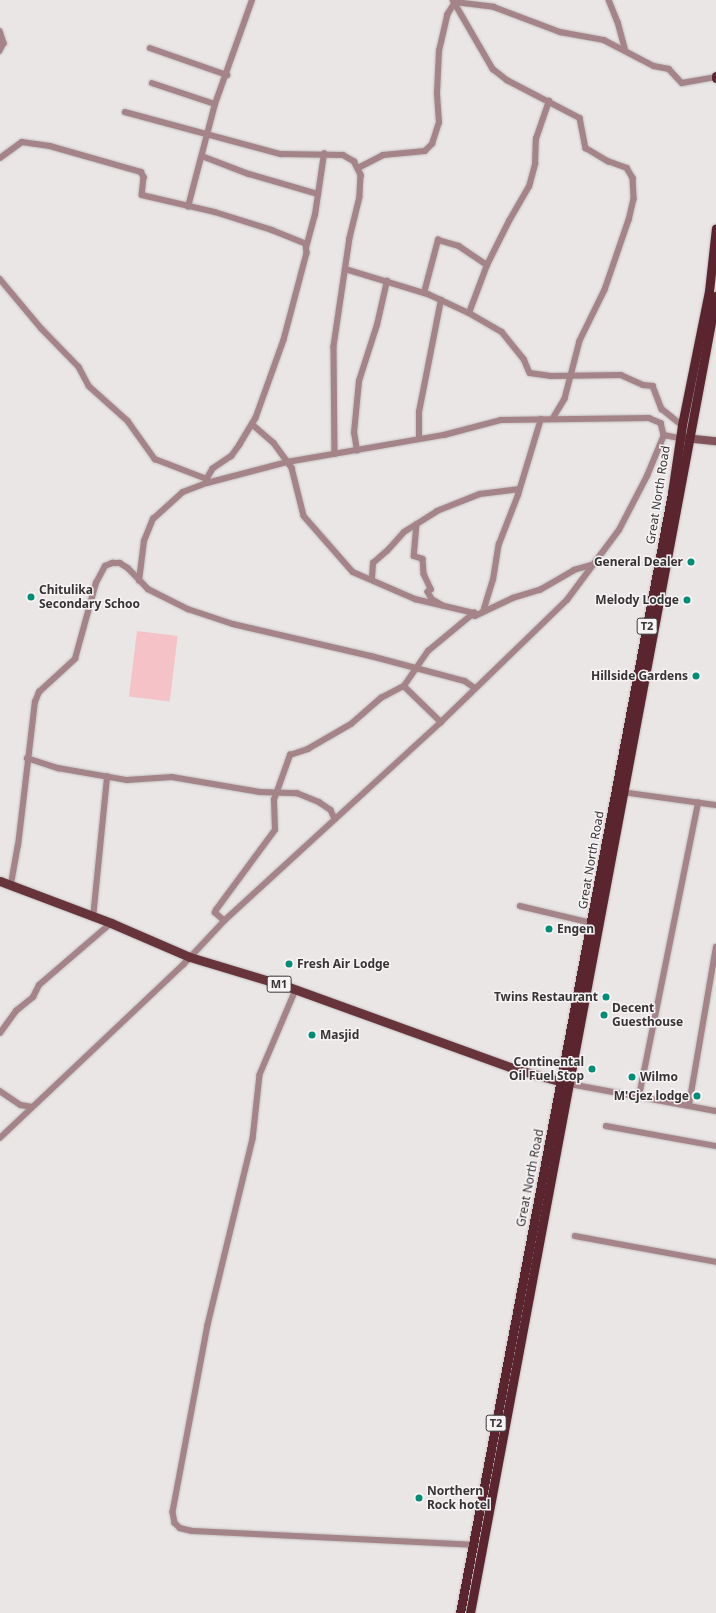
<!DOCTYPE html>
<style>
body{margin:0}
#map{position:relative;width:716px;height:1613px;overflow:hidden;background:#eae6e6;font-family:"Noto Sans",sans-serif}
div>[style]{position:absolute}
.green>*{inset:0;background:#f4c2c7;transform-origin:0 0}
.roads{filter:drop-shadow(0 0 1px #c6c2c2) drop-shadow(0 0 1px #c6c2c2)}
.minor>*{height:5.5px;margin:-2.75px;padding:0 2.75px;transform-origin:2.75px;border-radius:2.75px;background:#a48488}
.secondary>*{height:8px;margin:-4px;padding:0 4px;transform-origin:4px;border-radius:4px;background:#81555b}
.primary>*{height:9px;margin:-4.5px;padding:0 4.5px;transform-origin:4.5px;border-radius:4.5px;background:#67343c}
.trunk>*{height:9px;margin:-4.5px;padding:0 4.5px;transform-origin:4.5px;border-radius:4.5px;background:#5b2530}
.dots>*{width:11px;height:11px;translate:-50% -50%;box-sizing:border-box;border:2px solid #f7f3f4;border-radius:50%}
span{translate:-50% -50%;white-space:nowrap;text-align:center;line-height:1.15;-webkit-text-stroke:3px #f7f3f4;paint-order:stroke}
.shield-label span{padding:1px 3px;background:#f7f3f4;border:1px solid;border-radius:3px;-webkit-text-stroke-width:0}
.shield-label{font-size:11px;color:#363434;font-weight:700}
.street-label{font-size:12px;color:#363434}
.poi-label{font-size:12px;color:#363434;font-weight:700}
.right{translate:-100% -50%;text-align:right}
.left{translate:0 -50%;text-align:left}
</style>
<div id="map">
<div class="green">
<div style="left:137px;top:631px;width:41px;height:66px;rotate:7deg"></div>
</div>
<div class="roads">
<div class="minor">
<div style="left:453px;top:0;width:80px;rotate:59.9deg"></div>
<div style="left:493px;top:69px;width:18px;rotate:38deg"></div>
<div style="left:507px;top:80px;width:82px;rotate:27.5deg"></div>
<div style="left:580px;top:118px;width:31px;rotate:79deg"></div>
<div style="left:586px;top:148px;width:26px;rotate:31deg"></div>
<div style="left:608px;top:161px;width:20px;rotate:20deg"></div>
<div style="left:627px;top:168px;width:12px;rotate:59deg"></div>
<div style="left:633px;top:178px;width:21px;rotate:87deg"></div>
<div style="left:634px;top:199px;width:22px;rotate:103deg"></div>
<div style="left:629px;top:220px;width:74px;rotate:108.9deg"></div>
<div style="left:605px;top:290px;width:57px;rotate:116.1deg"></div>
<div style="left:580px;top:341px;width:60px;rotate:104.5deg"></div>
<div style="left:565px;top:399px;width:23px;rotate:121deg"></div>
<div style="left:609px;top:0;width:24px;rotate:68deg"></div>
<div style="left:618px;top:22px;width:28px;rotate:75deg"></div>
<div style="left:0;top:31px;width:13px;rotate:72deg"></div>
<div style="left:4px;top:43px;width:9px;rotate:117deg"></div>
<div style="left:150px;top:48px;width:82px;rotate:19.3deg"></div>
<div style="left:152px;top:83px;width:66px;rotate:18.4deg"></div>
<div style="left:125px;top:112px;width:162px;rotate:15.1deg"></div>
<div style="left:281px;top:154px;width:62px;rotate:0.9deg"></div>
<div style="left:343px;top:155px;width:13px;rotate:29deg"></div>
<div style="left:354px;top:161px;width:16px;rotate:63deg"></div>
<div style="left:361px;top:175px;width:22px;rotate:93deg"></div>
<div style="left:360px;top:197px;width:42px;rotate:103.7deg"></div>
<div style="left:350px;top:238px;width:110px;rotate:98.4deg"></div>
<div style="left:334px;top:347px;width:107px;rotate:89.5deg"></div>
<div style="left:202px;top:156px;width:50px;rotate:21deg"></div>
<div style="left:249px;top:174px;width:72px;rotate:16.2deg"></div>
<div style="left:0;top:158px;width:27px;rotate:-36deg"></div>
<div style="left:22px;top:142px;width:28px;rotate:8deg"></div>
<div style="left:50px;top:146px;width:95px;rotate:15.9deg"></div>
<div style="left:141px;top:172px;width:6px;rotate:59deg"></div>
<div style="left:144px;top:177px;width:18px;rotate:96deg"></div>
<div style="left:142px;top:195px;width:75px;rotate:13.1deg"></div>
<div style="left:215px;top:212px;width:60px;rotate:17.5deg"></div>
<div style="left:272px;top:230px;width:37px;rotate:22deg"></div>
<div style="left:306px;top:244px;width:9px;rotate:84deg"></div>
<div style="left:307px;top:253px;width:90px;rotate:104.8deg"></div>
<div style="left:284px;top:340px;width:83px;rotate:109.7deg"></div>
<div style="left:256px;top:418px;width:31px;rotate:121deg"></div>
<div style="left:240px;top:445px;width:14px;rotate:126deg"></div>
<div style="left:232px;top:456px;width:23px;rotate:146deg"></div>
<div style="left:213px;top:469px;width:12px;rotate:121deg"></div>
<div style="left:358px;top:168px;width:28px;rotate:-27deg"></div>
<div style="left:383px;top:155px;width:42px;rotate:-5.4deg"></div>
<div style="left:425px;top:151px;width:10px;rotate:-45deg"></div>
<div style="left:432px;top:144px;width:22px;rotate:-72deg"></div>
<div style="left:439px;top:123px;width:30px;rotate:-94deg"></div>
<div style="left:437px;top:93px;width:42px;rotate:-87.3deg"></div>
<div style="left:439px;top:51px;width:37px;rotate:-77deg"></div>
<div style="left:447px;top:15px;width:15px;rotate:-58deg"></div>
<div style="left:455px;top:2px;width:39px;rotate:7deg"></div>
<div style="left:494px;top:7px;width:71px;rotate:20.7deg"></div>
<div style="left:560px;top:32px;width:45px;rotate:10.3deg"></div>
<div style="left:604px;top:40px;width:56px;rotate:27.5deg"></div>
<div style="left:654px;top:66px;width:15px;rotate:11deg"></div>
<div style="left:669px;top:69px;width:19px;rotate:47deg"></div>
<div style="left:682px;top:83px;width:35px;rotate:-10deg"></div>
<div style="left:188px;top:207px;width:106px;rotate:-75.3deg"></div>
<div style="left:215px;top:104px;width:110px;rotate:-70.4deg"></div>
<div style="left:306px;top:248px;width:34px;rotate:-75deg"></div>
<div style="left:315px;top:215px;width:62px;rotate:-81.6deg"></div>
<div style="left:345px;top:269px;width:87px;rotate:16.8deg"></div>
<div style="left:428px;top:294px;width:45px;rotate:24.9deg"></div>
<div style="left:469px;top:313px;width:38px;rotate:30deg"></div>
<div style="left:502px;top:332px;width:35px;rotate:51deg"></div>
<div style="left:524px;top:359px;width:15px;rotate:67deg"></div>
<div style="left:530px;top:373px;width:21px;rotate:8deg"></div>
<div style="left:551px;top:376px;width:70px;rotate:-0.8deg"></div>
<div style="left:621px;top:375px;width:24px;rotate:24deg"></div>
<div style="left:643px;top:385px;width:10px;rotate:6deg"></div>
<div style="left:653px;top:386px;width:25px;rotate:69deg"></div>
<div style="left:662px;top:409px;width:26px;rotate:39deg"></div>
<div style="left:0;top:279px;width:65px;rotate:50deg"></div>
<div style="left:42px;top:329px;width:53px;rotate:45.8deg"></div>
<div style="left:79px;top:367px;width:21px;rotate:62deg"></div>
<div style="left:89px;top:386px;width:52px;rotate:41.9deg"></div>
<div style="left:128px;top:421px;width:47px;rotate:54.6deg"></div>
<div style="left:155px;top:459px;width:56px;rotate:21deg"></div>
<div style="left:207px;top:479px;width:3px;rotate:90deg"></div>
<div style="left:424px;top:293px;width:55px;rotate:-75.2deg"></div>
<div style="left:438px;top:240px;width:22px;rotate:16deg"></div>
<div style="left:459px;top:246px;width:34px;rotate:34deg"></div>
<div style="left:469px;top:313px;width:51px;rotate:-69.4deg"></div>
<div style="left:487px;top:265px;width:49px;rotate:-63.4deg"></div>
<div style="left:509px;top:221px;width:39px;rotate:-60deg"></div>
<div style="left:529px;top:187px;width:24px;rotate:-75deg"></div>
<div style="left:535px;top:164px;width:25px;rotate:-88deg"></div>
<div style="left:536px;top:139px;width:40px;rotate:-71.1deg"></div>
<div style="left:252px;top:424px;width:29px;rotate:41deg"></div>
<div style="left:274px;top:443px;width:31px;rotate:54deg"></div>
<div style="left:292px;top:468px;width:49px;rotate:76deg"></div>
<div style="left:304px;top:516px;width:74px;rotate:48.8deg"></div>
<div style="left:353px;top:572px;width:68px;rotate:23.5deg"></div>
<div style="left:415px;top:599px;width:61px;rotate:13.3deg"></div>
<div style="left:419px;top:438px;width:26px;rotate:-90deg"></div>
<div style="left:419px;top:412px;width:114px;rotate:-78.9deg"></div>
<div style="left:357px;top:451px;width:18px;rotate:-99deg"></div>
<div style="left:354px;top:433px;width:52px;rotate:-84.5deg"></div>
<div style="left:359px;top:381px;width:59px;rotate:-72.2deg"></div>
<div style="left:377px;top:325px;width:45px;rotate:-77.2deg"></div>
<div style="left:417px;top:524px;width:32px;rotate:95deg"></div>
<div style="left:414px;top:556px;width:9px;rotate:18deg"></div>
<div style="left:423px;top:559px;width:15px;rotate:86deg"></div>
<div style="left:424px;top:574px;width:17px;rotate:65deg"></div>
<div style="left:431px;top:589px;width:4px;rotate:135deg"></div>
<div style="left:428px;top:592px;width:8px;rotate:60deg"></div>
<div style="left:432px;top:599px;width:12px;rotate:31deg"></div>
<div style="left:372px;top:578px;width:15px;rotate:-86deg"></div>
<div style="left:373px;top:563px;width:18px;rotate:-41deg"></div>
<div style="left:387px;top:551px;width:25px;rotate:-48deg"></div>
<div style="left:404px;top:532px;width:39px;rotate:-32deg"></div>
<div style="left:437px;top:511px;width:46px;rotate:-21.6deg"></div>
<div style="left:480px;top:494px;width:38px;rotate:-7deg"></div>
<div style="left:139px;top:581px;width:40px;rotate:-82.9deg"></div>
<div style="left:144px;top:541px;width:24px;rotate:-68deg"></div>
<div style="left:153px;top:519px;width:40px;rotate:-42deg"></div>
<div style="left:183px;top:492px;width:26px;rotate:-21deg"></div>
<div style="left:207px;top:483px;width:83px;rotate:-14.7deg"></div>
<div style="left:287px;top:462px;width:159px;rotate:-9.8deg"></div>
<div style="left:444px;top:435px;width:59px;rotate:-14.7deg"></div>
<div style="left:501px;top:420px;width:148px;rotate:-0.8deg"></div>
<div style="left:649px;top:418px;width:13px;rotate:23deg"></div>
<div style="left:661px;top:423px;width:12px;rotate:76deg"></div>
<div style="left:483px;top:612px;width:34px;rotate:-73deg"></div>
<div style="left:493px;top:580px;width:36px;rotate:-81deg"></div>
<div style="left:499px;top:544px;width:53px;rotate:-68.8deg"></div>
<div style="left:518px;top:495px;width:79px;rotate:-73.2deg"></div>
<div style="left:404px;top:686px;width:52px;rotate:44.2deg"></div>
<div style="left:27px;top:758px;width:33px;rotate:18deg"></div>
<div style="left:58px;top:768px;width:70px;rotate:9.9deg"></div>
<div style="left:127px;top:780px;width:45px;rotate:-3.8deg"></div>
<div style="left:172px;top:777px;width:89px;rotate:9.7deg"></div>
<div style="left:260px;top:792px;width:37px;rotate:2deg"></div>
<div style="left:297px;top:793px;width:24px;rotate:22deg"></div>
<div style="left:319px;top:802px;width:14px;rotate:34deg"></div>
<div style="left:331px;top:810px;width:10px;rotate:66deg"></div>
<div style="left:622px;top:792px;width:95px;rotate:7.9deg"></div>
<div style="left:11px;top:884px;width:39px;rotate:-80deg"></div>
<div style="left:18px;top:846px;width:145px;rotate:-83.3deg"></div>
<div style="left:35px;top:702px;width:11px;rotate:-68deg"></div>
<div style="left:39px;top:692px;width:49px;rotate:-42.5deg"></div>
<div style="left:75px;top:659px;width:79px;rotate:-74.6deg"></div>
<div style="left:96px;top:583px;width:19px;rotate:-62deg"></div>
<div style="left:105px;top:566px;width:8px;rotate:-23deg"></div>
<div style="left:112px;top:563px;width:8px"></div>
<div style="left:120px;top:563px;width:9px;rotate:32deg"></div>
<div style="left:128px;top:568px;width:29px;rotate:46deg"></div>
<div style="left:148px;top:589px;width:45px;rotate:26.6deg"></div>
<div style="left:188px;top:609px;width:47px;rotate:18.4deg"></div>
<div style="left:233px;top:624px;width:142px;rotate:13.1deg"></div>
<div style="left:371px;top:656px;width:97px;rotate:14.9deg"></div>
<div style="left:465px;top:681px;width:12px;rotate:35deg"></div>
<div style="left:520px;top:906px;width:74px;rotate:13.3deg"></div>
<div style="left:93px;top:918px;width:142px;rotate:-84.3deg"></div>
<div style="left:224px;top:921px;width:12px;rotate:-138deg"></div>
<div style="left:215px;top:913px;width:3px;rotate:-72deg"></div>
<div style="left:216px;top:910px;width:99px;rotate:-53.6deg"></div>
<div style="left:275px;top:830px;width:30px;rotate:-92deg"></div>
<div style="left:274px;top:800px;width:48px;rotate:-70.4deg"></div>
<div style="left:290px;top:755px;width:19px;rotate:-18deg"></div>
<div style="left:308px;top:749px;width:50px;rotate:-30.2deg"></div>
<div style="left:351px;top:724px;width:40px;rotate:-41deg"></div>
<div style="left:381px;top:698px;width:26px;rotate:-28deg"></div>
<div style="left:404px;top:686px;width:42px;rotate:-55.6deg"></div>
<div style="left:428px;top:651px;width:60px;rotate:-39.6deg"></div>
<div style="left:474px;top:613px;width:3px;rotate:72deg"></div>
<div style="left:475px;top:616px;width:42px;rotate:-25.3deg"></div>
<div style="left:513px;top:598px;width:28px;rotate:-17deg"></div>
<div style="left:540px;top:590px;width:39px;rotate:-30deg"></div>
<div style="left:574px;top:570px;width:19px;rotate:-16deg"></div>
<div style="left:296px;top:990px;width:92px;rotate:113deg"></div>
<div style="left:260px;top:1075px;width:64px;rotate:96.2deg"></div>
<div style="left:253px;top:1139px;width:191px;rotate:103.6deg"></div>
<div style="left:208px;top:1325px;width:190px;rotate:100.6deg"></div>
<div style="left:173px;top:1512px;width:11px;rotate:80deg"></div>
<div style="left:175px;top:1523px;width:7px;rotate:45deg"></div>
<div style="left:180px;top:1528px;width:12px;rotate:14deg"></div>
<div style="left:192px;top:1531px;width:283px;rotate:2.8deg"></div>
<div style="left:0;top:1033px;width:27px;rotate:-54deg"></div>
<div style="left:16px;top:1011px;width:22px;rotate:-39deg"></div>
<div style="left:33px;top:997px;width:13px;rotate:-63deg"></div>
<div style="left:39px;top:985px;width:95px;rotate:-40.7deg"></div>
<div style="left:570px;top:1084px;width:148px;rotate:10.5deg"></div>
<div style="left:0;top:1091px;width:25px;rotate:34deg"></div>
<div style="left:21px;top:1105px;width:11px;rotate:10deg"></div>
<div style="left:639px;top:1096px;width:299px;rotate:-78.6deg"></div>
<div style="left:689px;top:1105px;width:160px;rotate:-80.3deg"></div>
<div style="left:606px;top:1126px;width:112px;rotate:10.3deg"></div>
<div style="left:0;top:1138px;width:252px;rotate:-43.4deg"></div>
<div style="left:183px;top:965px;width:60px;rotate:-47deg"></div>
<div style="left:224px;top:921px;width:294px;rotate:-42.5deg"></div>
<div style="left:441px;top:722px;width:175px;rotate:-44.1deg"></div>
<div style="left:567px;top:600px;width:87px;rotate:-53.4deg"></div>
<div style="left:619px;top:530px;width:61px;rotate:-62.6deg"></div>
<div style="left:647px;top:476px;width:44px;rotate:-67.5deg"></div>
<div style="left:664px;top:435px;width:16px;rotate:11deg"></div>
<div style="left:575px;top:1236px;width:143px;rotate:10.4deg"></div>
</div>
<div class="secondary">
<div style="left:685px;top:438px;width:31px;rotate:6deg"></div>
</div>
<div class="primary">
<div style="left:0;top:881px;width:119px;rotate:20.7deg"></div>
<div style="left:111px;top:923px;width:86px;rotate:23.3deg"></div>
<div style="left:190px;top:957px;width:100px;rotate:16.8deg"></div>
<div style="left:286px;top:986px;width:244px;rotate:19.9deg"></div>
<div style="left:515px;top:1069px;width:54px;rotate:15.1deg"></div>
</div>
<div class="trunk">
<div style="left:716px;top:76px;width:2px;rotate:90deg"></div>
<div style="left:460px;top:1613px;width:1140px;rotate:-79.28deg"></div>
<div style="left:672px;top:493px;width:69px;rotate:-81.6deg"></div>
<div style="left:682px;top:425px;width:137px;rotate:-78.6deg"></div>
<div style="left:709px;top:291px;width:63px;rotate:-83.7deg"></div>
<div style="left:470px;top:1613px;width:1340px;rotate:-79.42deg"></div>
</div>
</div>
<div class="dots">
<div style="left:691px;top:562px;background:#008d76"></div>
<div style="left:31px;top:597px;background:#008d76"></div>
<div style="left:687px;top:600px;background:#008d76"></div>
<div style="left:696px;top:676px;background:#008d76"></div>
<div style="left:549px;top:929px;background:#008d76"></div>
<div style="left:289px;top:964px;background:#008d76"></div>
<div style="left:606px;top:997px;background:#008d76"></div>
<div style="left:604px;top:1015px;background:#008d76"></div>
<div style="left:312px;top:1035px;background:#008d76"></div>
<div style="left:592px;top:1069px;background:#008d76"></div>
<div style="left:632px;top:1077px;background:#008d76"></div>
<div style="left:697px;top:1096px;background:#008d76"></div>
<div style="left:419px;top:1498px;background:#008d76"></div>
</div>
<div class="shield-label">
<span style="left:647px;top:626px">T2</span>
<span style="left:279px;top:984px">M1</span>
<span style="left:496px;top:1423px">T2</span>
</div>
<div class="street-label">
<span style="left:658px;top:495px;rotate:-81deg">Great North Road</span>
<span style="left:591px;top:860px;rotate:-80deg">Great North Road</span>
<span style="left:530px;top:1178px;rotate:-79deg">Great North Road</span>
</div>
<div class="poi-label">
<span class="right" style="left:683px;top:562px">General Dealer</span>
<span class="left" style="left:39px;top:597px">Chitulika<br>Secondary Schoo</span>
<span class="right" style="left:679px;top:600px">Melody Lodge</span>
<span class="right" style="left:688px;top:676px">Hillside Gardens</span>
<span class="left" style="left:557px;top:929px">Engen</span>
<span class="left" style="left:297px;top:964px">Fresh Air Lodge</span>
<span class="right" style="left:598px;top:997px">Twins Restaurant</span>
<span class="left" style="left:612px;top:1015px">Decent<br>Guesthouse</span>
<span class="left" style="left:320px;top:1035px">Masjid</span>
<span class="right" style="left:584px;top:1069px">Continental<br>Oil Fuel Stop</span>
<span class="left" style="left:640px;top:1077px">Wilmo</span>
<span class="right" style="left:689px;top:1096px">M'Cjez lodge</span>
<span class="left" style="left:427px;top:1498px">Northern<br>Rock hotel</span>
</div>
</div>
